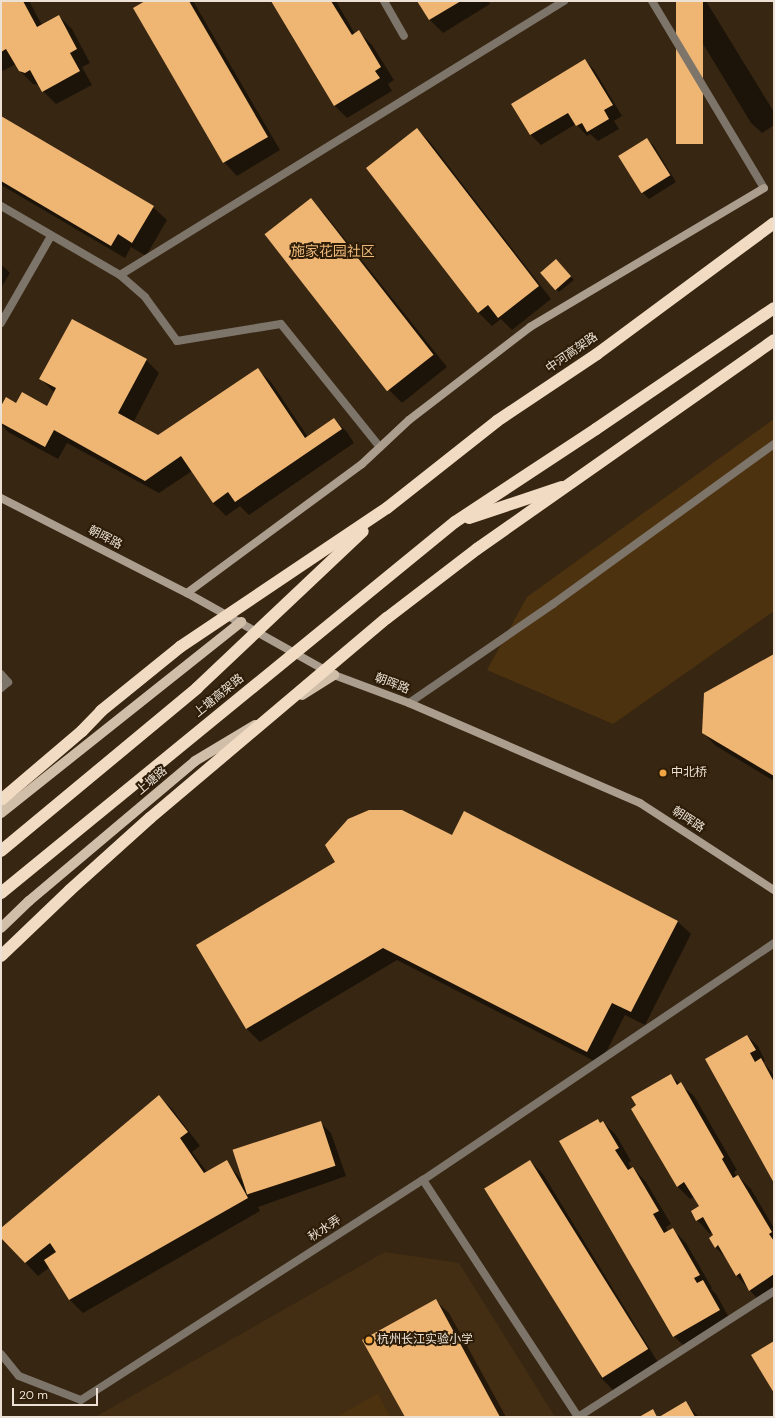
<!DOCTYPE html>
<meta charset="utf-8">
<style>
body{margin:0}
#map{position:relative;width:775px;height:1418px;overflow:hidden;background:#372612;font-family:"DM Sans","Noto Sans SC",sans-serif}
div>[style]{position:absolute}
.built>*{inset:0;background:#442e13}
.green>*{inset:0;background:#4d320f}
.shadow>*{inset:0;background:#0007}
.building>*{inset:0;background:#eeb573;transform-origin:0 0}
.lane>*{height:8px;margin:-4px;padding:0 4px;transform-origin:4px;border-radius:4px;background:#7d746a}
.street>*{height:8px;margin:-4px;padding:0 4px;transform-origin:4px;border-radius:4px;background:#7d746a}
.secondary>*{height:8px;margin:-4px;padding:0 4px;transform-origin:4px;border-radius:4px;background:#ac9e8e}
.primary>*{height:10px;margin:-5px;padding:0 5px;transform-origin:5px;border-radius:5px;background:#d1bea9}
.highway>*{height:12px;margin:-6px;padding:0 6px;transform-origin:6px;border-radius:6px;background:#f2dbc3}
.highway-bridge>*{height:12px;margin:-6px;padding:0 6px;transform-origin:6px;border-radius:6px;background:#f2dbc3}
.dots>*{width:11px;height:11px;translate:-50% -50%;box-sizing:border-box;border:2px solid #2d1d08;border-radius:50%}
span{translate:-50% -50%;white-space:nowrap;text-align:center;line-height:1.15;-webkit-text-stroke:4px #2d1d08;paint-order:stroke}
.street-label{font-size:12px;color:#ece1d4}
.poi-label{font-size:12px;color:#ece1d4}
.left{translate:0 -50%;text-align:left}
.quarter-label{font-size:14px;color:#eeb97b}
.frame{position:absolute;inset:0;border:2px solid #ece1d4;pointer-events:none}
.scale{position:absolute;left:12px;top:1388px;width:86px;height:18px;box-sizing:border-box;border:2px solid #ece1d4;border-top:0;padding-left:5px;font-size:12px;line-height:14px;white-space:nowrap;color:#ece1d4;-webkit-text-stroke:3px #2d1d08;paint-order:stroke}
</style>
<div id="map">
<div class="built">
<div style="clip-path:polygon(385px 1252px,459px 1263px,555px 1417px,95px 1417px)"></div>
</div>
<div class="green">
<div style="clip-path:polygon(774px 419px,774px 611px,613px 724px,487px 670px,527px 597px)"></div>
<div style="clip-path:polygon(378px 1394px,390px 1417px,337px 1417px,377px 1394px)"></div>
</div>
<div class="shadow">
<div style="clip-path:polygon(1px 1px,29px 1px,42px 25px,59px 16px,72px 29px,90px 63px,82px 67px,92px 85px,56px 104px,43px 91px,39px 85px,33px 84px,19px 70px,16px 64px,3px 71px,1px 69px)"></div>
<div style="clip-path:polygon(145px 1px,193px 1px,280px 150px,237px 176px,224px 162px)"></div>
<div style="clip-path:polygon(272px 1px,336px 1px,355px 34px,359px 32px,372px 45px,394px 80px,388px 84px,392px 91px,347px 118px,334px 105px)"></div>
<div style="clip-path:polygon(419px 1px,488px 1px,490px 4px,443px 33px,430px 20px)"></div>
<div style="clip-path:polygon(677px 1px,706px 1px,774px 112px,774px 125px,762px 133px,751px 123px)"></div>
<div style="clip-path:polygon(585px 60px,595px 71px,622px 116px,614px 121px,619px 129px,598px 141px,590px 134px,587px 136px,576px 124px,541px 145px,531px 135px,512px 104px)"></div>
<div style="clip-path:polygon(1px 117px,153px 207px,167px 220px,146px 256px,131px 247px,125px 258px,1px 185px)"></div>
<div style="clip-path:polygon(417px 129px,430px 142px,551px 299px,512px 330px,501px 319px,492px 326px,479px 313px,367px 168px)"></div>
<div style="clip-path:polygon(647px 139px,654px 146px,676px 182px,649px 199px,642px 192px,620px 156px)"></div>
<div style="clip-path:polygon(311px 200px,324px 213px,447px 367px,402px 403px,389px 390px,266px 236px)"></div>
<div style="clip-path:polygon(1px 264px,10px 273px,1px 288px)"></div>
<div style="clip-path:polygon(560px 264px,574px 280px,559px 292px,556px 289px)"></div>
<div style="clip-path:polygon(146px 360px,159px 373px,133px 423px,158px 436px,257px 369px,271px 382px,308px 437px,334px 419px,347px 432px,354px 443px,249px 515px,240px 506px,226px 516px,213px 503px,192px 471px,159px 493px,67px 443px,58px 459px,8px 432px,1px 424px,1px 408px,16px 404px,47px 407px,55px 393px,41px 379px)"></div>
<div style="clip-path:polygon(774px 655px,774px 781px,716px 746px,703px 733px)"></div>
<div style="clip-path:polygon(453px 837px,677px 921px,691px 934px,645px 1025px,625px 1015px,600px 1064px,397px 960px,260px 1042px,247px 1029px,197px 945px)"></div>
<div style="clip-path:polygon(747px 1036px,758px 1046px,765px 1061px,763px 1062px,774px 1075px,774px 1181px,706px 1059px)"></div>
<div style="clip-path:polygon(671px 1076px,694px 1096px,737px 1170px,734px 1172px,737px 1177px,738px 1176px,751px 1189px,774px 1228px,774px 1296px,762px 1304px,737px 1276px,727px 1259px,715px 1247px,712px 1232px,710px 1234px,697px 1220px,700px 1207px,694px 1197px,690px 1199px,677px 1186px)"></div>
<div style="clip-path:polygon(159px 1096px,172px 1109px,200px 1146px,192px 1152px,207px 1172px,226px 1162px,242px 1180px,320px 1122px,331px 1133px,346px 1176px,258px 1207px,260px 1211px,83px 1313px,70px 1300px,50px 1267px,38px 1276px,1px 1237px,1px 1229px)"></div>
<div style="clip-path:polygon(598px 1120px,601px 1123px,603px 1122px,616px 1135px,631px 1161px,628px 1163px,632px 1169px,633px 1168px,646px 1182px,671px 1224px,666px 1227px,668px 1232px,673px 1230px,686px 1243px,712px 1288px,711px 1289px,716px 1294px,732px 1323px,687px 1349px,674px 1336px)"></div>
<div style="clip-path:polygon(530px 1161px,543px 1174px,659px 1364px,614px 1391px,601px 1378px)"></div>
<div style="clip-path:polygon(435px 1300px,449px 1313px,506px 1417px,407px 1417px)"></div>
<div style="clip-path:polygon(685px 1403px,699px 1417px,661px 1417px)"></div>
</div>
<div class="building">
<div style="clip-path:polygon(1px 1px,23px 1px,37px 27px,59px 15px,77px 49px,70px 53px,80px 71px,42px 92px,30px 70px,25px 73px,19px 71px,6px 49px,1px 52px)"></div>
<div style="clip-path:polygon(145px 1px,189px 1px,268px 137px,223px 163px,133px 8px)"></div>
<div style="clip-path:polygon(271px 1px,331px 1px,352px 35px,359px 30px,381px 67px,375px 71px,380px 78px,334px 106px)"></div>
<div style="clip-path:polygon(417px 1px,461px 1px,429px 20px)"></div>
<div style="left:676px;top:1px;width:27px;height:143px"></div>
<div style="clip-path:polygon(585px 59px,613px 105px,604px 110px,609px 119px,587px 132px,582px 123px,576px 126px,568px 113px,530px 135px,511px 104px)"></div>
<div style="clip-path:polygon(1px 116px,154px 206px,132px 243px,118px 234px,111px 246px,1px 181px)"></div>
<div style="clip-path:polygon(417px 128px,539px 286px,498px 318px,488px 305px,478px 313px,366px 168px)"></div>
<div style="left:647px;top:138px;width:44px;height:34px;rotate:58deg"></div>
<div style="left:311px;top:198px;width:199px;height:59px;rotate:52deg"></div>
<div style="left:556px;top:259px;width:23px;height:21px;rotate:49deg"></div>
<div style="clip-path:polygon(72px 319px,147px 359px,118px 413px,158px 435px,258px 368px,305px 438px,334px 418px,342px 429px,235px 502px,228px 492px,213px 503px,181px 456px,145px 481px,54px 430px,45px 447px,1px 423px,1px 406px,6px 397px,16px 403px,22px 392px,47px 406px,56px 388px,39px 379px)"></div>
<div style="clip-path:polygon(774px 654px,774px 776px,702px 733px,704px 693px)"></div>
<div style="clip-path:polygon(369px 810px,402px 810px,452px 835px,464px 811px,678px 921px,631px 1012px,612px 1003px,587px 1052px,383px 948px,246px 1029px,196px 945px,335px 862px,325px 845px,348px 819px)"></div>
<div style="clip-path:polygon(747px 1035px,756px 1050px,750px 1053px,755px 1062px,761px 1058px,774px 1082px,774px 1183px,705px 1059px)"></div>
<div style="clip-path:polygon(671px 1074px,677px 1085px,681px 1082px,724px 1157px,722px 1159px,733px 1178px,738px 1175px,772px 1232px,769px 1234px,774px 1241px,774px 1274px,749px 1291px,740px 1273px,736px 1276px,718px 1245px,715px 1248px,709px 1238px,713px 1235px,703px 1217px,696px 1221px,691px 1211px,699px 1206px,684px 1182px,677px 1187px,631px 1109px,636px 1105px,631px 1097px)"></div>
<div style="clip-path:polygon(159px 1095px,188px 1132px,180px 1138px,204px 1173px,227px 1160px,248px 1198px,69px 1300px,44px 1260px,56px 1252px,50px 1243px,25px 1263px,1px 1238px,1px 1228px)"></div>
<div style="clip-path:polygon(598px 1119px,600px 1123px,603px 1121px,619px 1148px,615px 1150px,628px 1170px,633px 1167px,659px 1211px,653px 1214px,664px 1233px,673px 1228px,700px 1275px,694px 1278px,697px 1283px,703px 1280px,720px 1310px,673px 1337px,559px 1141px)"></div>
<div style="left:321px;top:1121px;width:47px;height:93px;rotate:72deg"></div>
<div style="left:530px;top:1160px;width:223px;height:54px;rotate:58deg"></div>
<div style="clip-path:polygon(436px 1299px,500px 1417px,405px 1417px,362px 1340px)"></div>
<div style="clip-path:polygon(774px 1341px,774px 1393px,751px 1355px)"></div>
<div style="clip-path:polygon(686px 1401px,695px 1417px,659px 1417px)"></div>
<div style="clip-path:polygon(653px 1409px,657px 1417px,639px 1417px)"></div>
</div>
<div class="lane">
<div style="left:384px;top:1px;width:40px;rotate:60.3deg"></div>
<div style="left:120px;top:275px;width:33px;rotate:41deg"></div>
<div style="left:145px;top:297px;width:54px;rotate:54deg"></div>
<div style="left:177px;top:341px;width:105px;rotate:-9.3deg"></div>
<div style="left:281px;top:324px;width:158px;rotate:51.2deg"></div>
<div style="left:1px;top:674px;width:11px;rotate:49deg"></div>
<div style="left:8px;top:682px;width:9px;rotate:139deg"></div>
<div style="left:409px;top:703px;width:175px;rotate:-34.5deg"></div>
<div style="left:553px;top:604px;width:273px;rotate:-35.9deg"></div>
</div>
<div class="street">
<div style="left:652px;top:1px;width:218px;rotate:59.1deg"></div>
<div style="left:1px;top:206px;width:138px;rotate:30.1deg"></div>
<div style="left:120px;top:275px;width:522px;rotate:-31.68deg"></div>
<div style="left:1px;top:323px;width:100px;rotate:-60.1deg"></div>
<div style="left:423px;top:1180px;width:424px;rotate:-34deg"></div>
<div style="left:1px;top:1354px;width:28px;rotate:51deg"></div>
<div style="left:19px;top:1376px;width:66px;rotate:21.2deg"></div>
<div style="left:81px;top:1400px;width:407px;rotate:-32.8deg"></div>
<div style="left:423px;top:1180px;width:283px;rotate:56.8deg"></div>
<div style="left:578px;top:1417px;width:233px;rotate:-32.7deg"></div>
</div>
<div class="secondary">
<div style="left:1px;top:498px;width:209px;rotate:27.1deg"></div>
<div style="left:187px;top:593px;width:168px;rotate:29.2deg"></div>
<div style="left:334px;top:675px;width:80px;rotate:20.5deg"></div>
<div style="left:409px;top:703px;width:252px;rotate:23.4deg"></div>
<div style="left:640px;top:803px;width:160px;rotate:33deg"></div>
<div style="left:187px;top:593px;width:217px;rotate:-36.4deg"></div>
<div style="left:362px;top:464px;width:64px;rotate:-43.1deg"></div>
<div style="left:409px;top:420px;width:153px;rotate:-37.5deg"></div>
<div style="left:530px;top:327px;width:272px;rotate:-30.7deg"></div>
</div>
<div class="primary">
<div style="left:302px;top:695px;width:38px;rotate:-32deg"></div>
<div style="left:1px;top:813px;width:307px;rotate:-38.5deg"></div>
<div style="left:1px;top:928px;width:39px;rotate:-44deg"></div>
<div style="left:29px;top:901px;width:217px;rotate:-40.1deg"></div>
<div style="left:195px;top:761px;width:70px;rotate:-31deg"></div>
</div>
<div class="highway">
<div style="left:387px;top:508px;width:140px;rotate:-38.3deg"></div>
<div style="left:497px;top:421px;width:120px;rotate:-33.8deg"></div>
<div style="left:597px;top:354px;width:220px;rotate:-36.5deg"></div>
<div style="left:469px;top:518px;width:98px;rotate:-18.4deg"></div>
<div style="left:455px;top:522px;width:169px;rotate:-33.4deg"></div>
<div style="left:596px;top:429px;width:215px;rotate:-34.2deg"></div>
<div style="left:1px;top:800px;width:106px;rotate:-40.4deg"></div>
<div style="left:1px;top:851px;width:255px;rotate:-39.7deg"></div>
<div style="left:1px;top:956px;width:95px;rotate:-43.7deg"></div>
</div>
<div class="highway-bridge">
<div style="left:197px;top:688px;width:228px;rotate:-43.4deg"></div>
<div style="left:82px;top:731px;width:28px;rotate:-46deg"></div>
<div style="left:101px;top:711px;width:102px;rotate:-39deg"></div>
<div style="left:180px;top:647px;width:249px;rotate:-33.9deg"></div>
<div style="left:70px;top:890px;width:108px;rotate:-42deg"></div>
<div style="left:150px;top:818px;width:310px;rotate:-40.2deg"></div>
<div style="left:387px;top:618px;width:113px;rotate:-37.5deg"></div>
<div style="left:477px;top:549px;width:363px;rotate:-35.1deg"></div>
<div style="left:1px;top:893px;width:586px;rotate:-39.26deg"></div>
</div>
<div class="dots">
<div style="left:663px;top:773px;background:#f2a541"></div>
<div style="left:369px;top:1340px;background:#f2a541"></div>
</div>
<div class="street-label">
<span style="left:572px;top:353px;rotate:-35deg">中河高架路</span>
<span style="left:105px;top:538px;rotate:27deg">朝晖路</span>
<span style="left:392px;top:684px;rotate:21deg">朝晖路</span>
<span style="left:219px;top:696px;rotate:-39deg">上塘高架路</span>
<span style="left:152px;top:781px;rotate:-40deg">上塘路</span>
<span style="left:688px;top:820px;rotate:33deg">朝晖路</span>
<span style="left:325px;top:1229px;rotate:-33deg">秋水弄</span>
</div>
<div class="poi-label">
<span class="left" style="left:671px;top:773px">中北桥</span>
<span class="left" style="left:377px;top:1340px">杭州长江实验小学</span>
</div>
<div class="quarter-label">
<span style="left:333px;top:251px">施家花园社区</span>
</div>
<div class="frame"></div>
<div class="scale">20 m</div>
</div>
